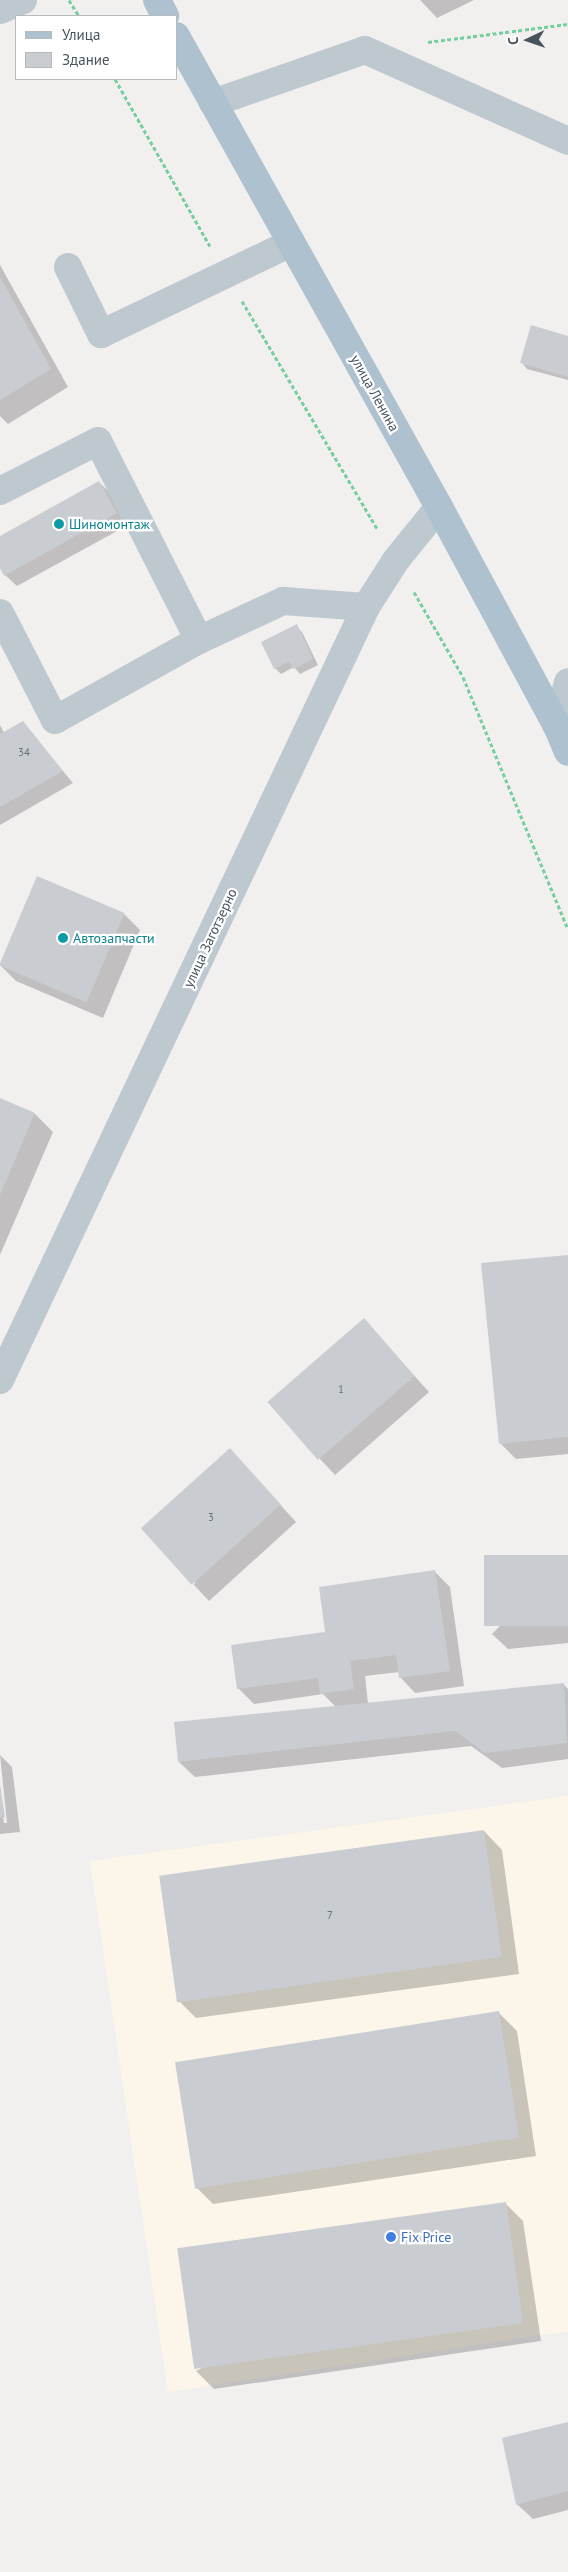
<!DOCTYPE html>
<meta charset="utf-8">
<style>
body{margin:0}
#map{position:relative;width:568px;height:2572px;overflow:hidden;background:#f2efef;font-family:"PT Sans",sans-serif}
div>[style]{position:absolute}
.commercial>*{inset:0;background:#fcf5e9}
.shadow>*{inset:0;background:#0003}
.building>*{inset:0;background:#c9cdd2;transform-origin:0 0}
.path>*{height:3px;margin-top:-1.5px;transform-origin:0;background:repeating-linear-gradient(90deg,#74cf9c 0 4px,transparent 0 6.5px)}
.minor>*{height:28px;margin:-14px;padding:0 14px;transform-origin:14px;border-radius:14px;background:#bdc8cf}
.major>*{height:28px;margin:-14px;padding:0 14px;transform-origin:14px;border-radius:14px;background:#aec1cf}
.dots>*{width:14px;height:14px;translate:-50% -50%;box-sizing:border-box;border:2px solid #fff;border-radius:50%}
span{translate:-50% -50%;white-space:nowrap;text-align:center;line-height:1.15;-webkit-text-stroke:4.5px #fff;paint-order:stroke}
.number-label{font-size:11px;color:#68727a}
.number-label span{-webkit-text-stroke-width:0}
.street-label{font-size:14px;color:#47545d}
.culture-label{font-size:14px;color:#0d838f}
.left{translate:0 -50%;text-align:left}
.shop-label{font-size:14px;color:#366cbe}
.legend{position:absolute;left:15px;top:15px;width:162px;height:65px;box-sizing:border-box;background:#fff;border:1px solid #b5bbbe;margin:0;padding:6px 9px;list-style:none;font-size:15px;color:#47545d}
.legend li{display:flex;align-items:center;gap:10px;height:25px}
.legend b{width:25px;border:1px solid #b5bbbe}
.north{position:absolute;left:503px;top:15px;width:50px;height:50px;-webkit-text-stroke:4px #fff;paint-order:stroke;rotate:267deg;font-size:14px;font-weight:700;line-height:20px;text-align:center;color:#47545d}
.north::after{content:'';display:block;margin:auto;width:18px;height:22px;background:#47545d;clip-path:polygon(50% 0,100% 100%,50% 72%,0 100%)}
</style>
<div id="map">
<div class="commercial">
<div style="clip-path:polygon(568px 1796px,568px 2331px,168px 2392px,90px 1861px)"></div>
</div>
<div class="shadow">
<div style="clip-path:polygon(420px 0,474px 0,437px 18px)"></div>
<div style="clip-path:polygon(0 265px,68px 387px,8px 424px,0 416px)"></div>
<div style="clip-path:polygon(568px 337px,568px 380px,527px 369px,522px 363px)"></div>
<div style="clip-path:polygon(99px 482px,111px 494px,128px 525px,17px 586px,5px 575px,0 565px,0 537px)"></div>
<div style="clip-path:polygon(296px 626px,302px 632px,318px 665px,300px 674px,294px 667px,281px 674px,275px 668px)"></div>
<div style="clip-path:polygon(23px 723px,73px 783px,0 825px,0 725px,4px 733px)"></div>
<div style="clip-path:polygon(38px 878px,124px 914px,140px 930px,103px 1018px,16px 981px,0 965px)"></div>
<div style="clip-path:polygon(0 1099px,35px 1114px,53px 1132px,0 1255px)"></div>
<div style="clip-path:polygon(568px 1256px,568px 1454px,516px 1459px,500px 1443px)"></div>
<div style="clip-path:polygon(364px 1320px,429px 1392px,335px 1475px,320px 1459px)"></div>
<div style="clip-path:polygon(245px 1466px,296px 1522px,209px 1601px,194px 1585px)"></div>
<div style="clip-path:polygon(568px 1557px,568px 1643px,508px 1649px,492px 1634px)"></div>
<div style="clip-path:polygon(435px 1572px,450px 1587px,464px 1686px,415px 1693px,400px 1677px,399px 1672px,365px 1676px,368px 1704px,564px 1685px,568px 1689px,568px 1759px,502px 1768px,471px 1746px,195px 1777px,179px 1762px,336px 1707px,323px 1694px,254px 1704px,238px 1688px,327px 1633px)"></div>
<div style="clip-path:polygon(0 1755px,12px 1767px,20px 1832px,0 1834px,0 1785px,4px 1823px,7px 1823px)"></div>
<div style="clip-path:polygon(484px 1831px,502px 1850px,519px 1974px,196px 2018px,178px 2000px)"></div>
<div style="clip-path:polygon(499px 2013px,517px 2031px,536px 2156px,213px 2204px,195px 2186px)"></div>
<div style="clip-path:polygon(505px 2203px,523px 2221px,541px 2341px,214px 2389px,196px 2371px)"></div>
<div style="clip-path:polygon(568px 2423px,568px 2510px,533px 2519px,517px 2504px)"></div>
</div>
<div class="building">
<div style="clip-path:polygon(0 277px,51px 369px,0 400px)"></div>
<div style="clip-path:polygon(531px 325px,568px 336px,568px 377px,520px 363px)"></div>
<div style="clip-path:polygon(99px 481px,117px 513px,4px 576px,0 568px,0 536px)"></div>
<div style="clip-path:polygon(297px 624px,313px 659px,293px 669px,289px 661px,274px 669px,261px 642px)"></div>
<div style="clip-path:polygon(23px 721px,63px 771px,0 807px,0 734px)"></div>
<div style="left:37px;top:876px;width:95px;height:97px;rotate:23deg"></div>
<div style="clip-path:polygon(0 1098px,35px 1113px,0 1195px)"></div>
<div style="clip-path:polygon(568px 1255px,568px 1437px,499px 1444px,481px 1263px)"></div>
<div style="left:364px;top:1318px;width:77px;height:128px;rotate:49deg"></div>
<div style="left:230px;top:1448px;width:76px;height:120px;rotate:48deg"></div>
<div style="left:568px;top:1555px;width:71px;height:84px;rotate:90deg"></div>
<div style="clip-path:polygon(435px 1570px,450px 1671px,399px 1678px,396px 1655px,350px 1661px,354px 1689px,320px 1694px,318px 1678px,237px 1689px,231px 1645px,325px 1632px,319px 1587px)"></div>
<div style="clip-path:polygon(564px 1683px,567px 1743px,485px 1753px,455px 1731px,178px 1762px,174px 1722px)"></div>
<div style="clip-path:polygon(0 1785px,5px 1817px,0 1818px)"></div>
<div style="left:484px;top:1830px;width:128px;height:328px;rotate:82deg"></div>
<div style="left:499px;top:2011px;width:128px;height:328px;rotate:81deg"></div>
<div style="left:506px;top:2202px;width:122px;height:332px;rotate:82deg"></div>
<div style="clip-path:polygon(568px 2422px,568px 2491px,516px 2505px,502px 2438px)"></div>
</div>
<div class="path">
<div style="left:69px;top:0;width:19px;rotate:58deg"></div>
<div style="left:428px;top:42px;width:141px;rotate:-7.3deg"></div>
<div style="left:115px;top:79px;width:192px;rotate:60.4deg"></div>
<div style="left:242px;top:301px;width:266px;rotate:59.3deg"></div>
<div style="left:414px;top:592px;width:98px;rotate:60deg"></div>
<div style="left:463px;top:677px;width:273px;rotate:67.4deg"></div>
</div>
<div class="minor">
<div style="left:0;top:10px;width:25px;rotate:-23deg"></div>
<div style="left:213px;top:103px;width:161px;rotate:-19.2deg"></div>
<div style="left:365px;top:50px;width:222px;rotate:24.1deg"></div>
<div style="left:68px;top:267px;width:75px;rotate:63.8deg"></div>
<div style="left:101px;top:334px;width:211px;rotate:-25.6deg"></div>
<div style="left:0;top:491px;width:110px;rotate:-27deg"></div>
<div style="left:98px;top:441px;width:223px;rotate:63.1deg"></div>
<div style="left:199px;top:640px;width:93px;rotate:-24.9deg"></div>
<div style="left:283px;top:601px;width:83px;rotate:4.1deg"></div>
<div style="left:0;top:613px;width:120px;rotate:62.8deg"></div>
<div style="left:55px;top:720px;width:165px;rotate:-29.1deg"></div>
<div style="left:557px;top:726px;width:45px;rotate:-76deg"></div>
<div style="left:0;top:1380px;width:855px;rotate:-64.66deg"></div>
<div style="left:366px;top:607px;width:56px;rotate:-57.4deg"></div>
<div style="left:396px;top:560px;width:68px;rotate:-50.9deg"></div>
</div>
<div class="major">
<div style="left:157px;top:0;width:18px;rotate:63deg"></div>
<div style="left:176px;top:36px;width:539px;rotate:60.82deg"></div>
<div style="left:439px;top:507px;width:249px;rotate:61.7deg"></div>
<div style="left:557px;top:726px;width:28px;rotate:67deg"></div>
</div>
<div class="dots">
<div style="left:59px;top:524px;background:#0f9aa8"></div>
<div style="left:63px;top:938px;background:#0f9aa8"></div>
<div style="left:391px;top:2237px;background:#3f7fe0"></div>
</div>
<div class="number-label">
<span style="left:24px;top:752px">34</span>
<span style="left:341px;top:1389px">1</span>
<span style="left:211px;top:1517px">3</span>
<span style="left:330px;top:1915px">7</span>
</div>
<div class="street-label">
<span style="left:375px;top:393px;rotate:61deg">улица Ленина</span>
<span style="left:210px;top:938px;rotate:-65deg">улица Заготзерно</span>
</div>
<div class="culture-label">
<span class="left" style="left:69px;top:524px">Шиномонтаж</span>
<span class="left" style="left:73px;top:938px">Автозапчасти</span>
</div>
<div class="shop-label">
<span class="left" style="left:401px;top:2237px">Fix Price</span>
</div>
<ul class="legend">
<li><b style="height:6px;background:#aec1cf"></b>Улица</li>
<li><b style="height:14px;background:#c9cdd2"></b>Здание</li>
</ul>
<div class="north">С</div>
</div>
